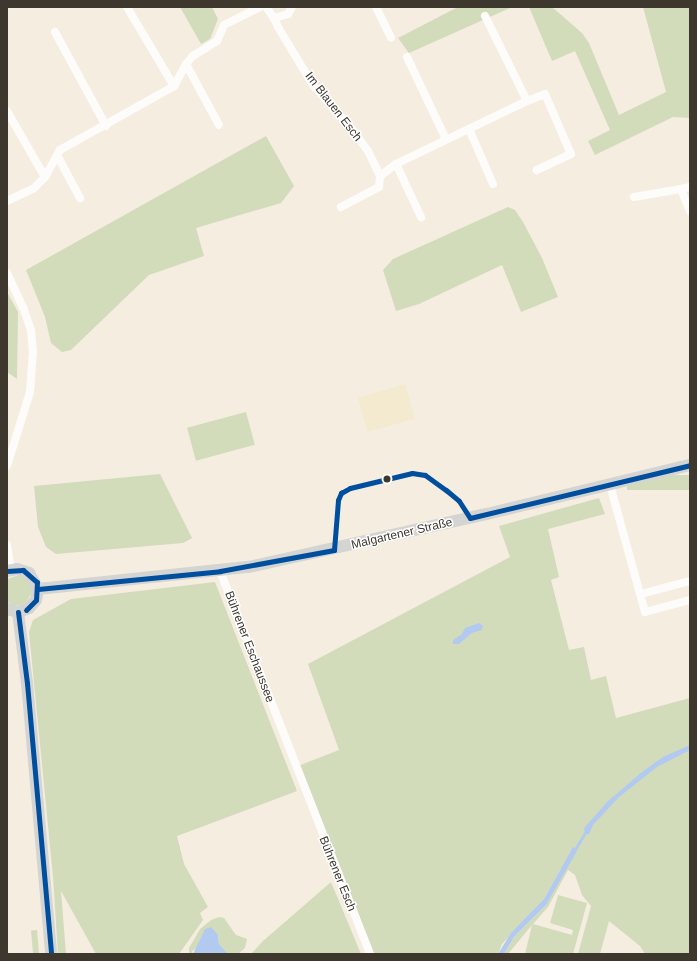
<!DOCTYPE html>
<meta charset="utf-8">
<style>
body{margin:0}
#map{position:relative;width:697px;height:961px;overflow:hidden;background:#f5ede0;font-family:Arial,sans-serif}
div>[style]{position:absolute}
.green>*{inset:0;background:#d2dcbb;transform-origin:0 0}
.sand>*{inset:0;background:#f3ead0;transform-origin:0 0}
.water>*{inset:0;background:#b2caf0}
.stream>*{height:3px;margin:-1.5px;padding:0 1.5px;transform-origin:1.5px;border-radius:1.5px;background:#b2caf0}
.street>*{height:8px;margin:-4px;padding:0 4px;transform-origin:4px;border-radius:4px;background:#fefcfa}
.secondary>*{height:12px;margin:-6px;padding:0 6px;transform-origin:6px;border-radius:6px;background:#d4d4d2}
.bus-1>*{height:5px;margin:-2.5px;padding:0 2.5px;transform-origin:2.5px;border-radius:2.5px;background:#004e9e}
.dots>*{width:11px;height:11px;translate:-50% -50%;box-sizing:border-box;border:2px solid #fff;border-radius:50%}
span{translate:-50% -50%;white-space:nowrap;text-align:center;line-height:1.15;-webkit-text-stroke:3px #fff;paint-order:stroke}
.street-label{font-size:12px;color:#3d372e}
.frame{position:absolute;inset:0;border:8px solid #3d372e;pointer-events:none}
</style>
<div id="map">
<div class="green">
<div style="clip-path:polygon(180px 7px,212px 7px,218px 19px,210px 39px,201px 44px)"></div>
<div style="clip-path:polygon(458px 7px,512px 7px,409px 53px,398px 38px)"></div>
<div style="clip-path:polygon(529px 7px,552px 7px,582px 33px,589px 43px,619px 115px,666px 92px,643px 7px,690px 7px,690px 118px,673px 117px,595px 155px,588px 141px,610px 130px,575px 51px,552px 61px)"></div>
<div style="clip-path:polygon(266px 136px,294px 186px,281px 203px,196px 228px,204px 256px,149px 275px,71px 350px,62px 352px,51px 343px,45px 317px,26px 270px)"></div>
<div style="clip-path:polygon(508px 207px,515px 210px,523px 222px,542px 258px,558px 297px,521px 312px,502px 265px,419px 304px,396px 311px,383px 270px,393px 259px)"></div>
<div style="clip-path:polygon(7px 292px,18px 312px,17px 379px,7px 372px)"></div>
<div style="left:246px;top:412px;width:34px;height:61px;rotate:75deg"></div>
<div style="clip-path:polygon(160px 474px,192px 538px,183px 543px,56px 554px,46px 547px,38px 527px,34px 486px)"></div>
<div style="left:690px;top:475px;width:15px;height:63px;rotate:90deg"></div>
<div style="clip-path:polygon(599px 498px,605px 514px,548px 529px,559px 577px,551px 580px,569px 650px,584px 647px,591px 680px,606px 676px,616px 718px,690px 698px,690px 954px,645px 954px,640px 946px,609px 921px,600px 954px,578px 954px,591px 906px,582px 895px,575px 875px,568px 870px,548px 907px,533px 924px,572px 935px,573px 930px,550px 923px,558px 895px,587px 903px,573px 954px,525px 954px,532px 925px,508px 954px,504px 954px,514px 937px,546px 905px,562px 867px,544px 899px,502px 944px,498px 954px,374px 954px,298px 766px,339px 750px,308px 664px,510px 557px,499px 526px)"></div>
<div style="clip-path:polygon(19px 575px,24px 577px,32px 586px,32px 592px,26px 603px,15px 606px,7px 602px,7px 579px)"></div>
<div style="clip-path:polygon(215px 582px,297px 791px,177px 836px,184px 864px,208px 907px,200px 913px,203px 920px,179px 954px,96px 954px,61px 891px,66px 954px,58px 954px,53px 877px,29px 632px,33px 620px,71px 599px)"></div>
<div style="clip-path:polygon(331px 882px,361px 954px,251px 954px,263px 941px)"></div>
<div style="clip-path:polygon(219px 917px,224px 918px,236px 935px,247px 939px,245px 948px,238px 954px,228px 954px,219px 944px,218px 935px,192px 951px,193px 954px,189px 954px,189px 948px,200px 929px,211px 920px)"></div>
<div style="left:37px;top:930px;width:24px;height:6px;rotate:85deg"></div>
</div>
<div class="sand">
<div style="left:405px;top:384px;width:36px;height:49px;rotate:74deg"></div>
</div>
<div class="water">
<div style="clip-path:polygon(479px 623px,483px 626px,482px 630px,472px 633px,459px 644px,453px 644px,453px 640px,462px 634px,465px 628px)"></div>
<div style="clip-path:polygon(690px 745px,690px 750px,657px 767px,619px 797px,593px 825px,589px 834px,585px 834px,584px 828px,607px 802px,642px 772px,663px 757px)"></div>
<div style="clip-path:polygon(573px 847px,577px 851px,546px 905px,514px 937px,504px 954px,498px 954px,511px 933px,544px 899px)"></div>
<div style="clip-path:polygon(211px 927px,218px 935px,219px 944px,228px 954px,193px 954px,205px 929px)"></div>
</div>
<div class="stream">
<div style="left:574px;top:851px;width:23px;rotate:-59deg"></div>
</div>
<div class="street">
<div style="left:127px;top:7px;width:92px;rotate:59.3deg"></div>
<div style="left:266px;top:7px;width:14px;rotate:54deg"></div>
<div style="left:292px;top:7px;width:8px;rotate:120deg"></div>
<div style="left:288px;top:14px;width:15px;rotate:164deg"></div>
<div style="left:274px;top:18px;width:10px;rotate:66deg"></div>
<div style="left:278px;top:27px;width:68px;rotate:58.9deg"></div>
<div style="left:313px;top:85px;width:59px;rotate:48.4deg"></div>
<div style="left:352px;top:129px;width:27px;rotate:54deg"></div>
<div style="left:368px;top:151px;width:28px;rotate:64deg"></div>
<div style="left:380px;top:176px;width:11px;rotate:95deg"></div>
<div style="left:379px;top:187px;width:43px;rotate:152.2deg"></div>
<div style="left:376px;top:7px;width:34px;rotate:64deg"></div>
<div style="left:55px;top:32px;width:107px;rotate:61.5deg"></div>
<div style="left:407px;top:57px;width:91px;rotate:64.6deg"></div>
<div style="left:186px;top:64px;width:69px;rotate:61.6deg"></div>
<div style="left:527px;top:101px;width:19px;rotate:-21deg"></div>
<div style="left:545px;top:94px;width:65px;rotate:66.6deg"></div>
<div style="left:571px;top:154px;width:38px;rotate:155deg"></div>
<div style="left:7px;top:111px;width:76px;rotate:60.1deg"></div>
<div style="left:469px;top:129px;width:60px;rotate:66.4deg"></div>
<div style="left:58px;top:157px;width:47px;rotate:61.8deg"></div>
<div style="left:396px;top:164px;width:59px;rotate:64.7deg"></div>
<div style="left:380px;top:176px;width:20px;rotate:-37deg"></div>
<div style="left:396px;top:164px;width:145px;rotate:-25.7deg"></div>
<div style="left:527px;top:101px;width:95px;rotate:-116.3deg"></div>
<div style="left:681px;top:189px;width:9px;rotate:-13deg"></div>
<div style="left:634px;top:197px;width:48px;rotate:-9.7deg"></div>
<div style="left:681px;top:189px;width:24px;rotate:68deg"></div>
<div style="left:7px;top:201px;width:29px;rotate:-25deg"></div>
<div style="left:33px;top:189px;width:17px;rotate:-45deg"></div>
<div style="left:45px;top:177px;width:31px;rotate:-61deg"></div>
<div style="left:60px;top:150px;width:131px;rotate:-29.3deg"></div>
<div style="left:174px;top:86px;width:25px;rotate:-61deg"></div>
<div style="left:186px;top:64px;width:11px;rotate:-49deg"></div>
<div style="left:193px;top:56px;width:28px;rotate:-32deg"></div>
<div style="left:217px;top:41px;width:17px;rotate:-66deg"></div>
<div style="left:224px;top:25px;width:40px;rotate:-26.6deg"></div>
<div style="left:7px;top:273px;width:38px;rotate:65deg"></div>
<div style="left:23px;top:307px;width:24px;rotate:71deg"></div>
<div style="left:31px;top:330px;width:21px;rotate:85deg"></div>
<div style="left:33px;top:351px;width:41px;rotate:94.2deg"></div>
<div style="left:30px;top:392px;width:77px;rotate:107.3deg"></div>
<div style="left:610px;top:485px;width:132px;rotate:74.6deg"></div>
<div style="left:645px;top:612px;width:47px;rotate:-14.9deg"></div>
<div style="left:7px;top:545px;width:25px;rotate:81deg"></div>
<div style="left:220px;top:571px;width:411px;rotate:68.6deg"></div>
<div style="left:641px;top:594px;width:51px;rotate:-14.9deg"></div>
</div>
<div class="secondary">
<div style="left:7px;top:571px;width:10px;rotate:-11deg"></div>
<div style="left:17px;top:569px;width:13px;rotate:18deg"></div>
<div style="left:29px;top:573px;width:18px;rotate:61deg"></div>
<div style="left:38px;top:589px;width:11px;rotate:100deg"></div>
<div style="left:36px;top:600px;width:11px;rotate:131deg"></div>
<div style="left:29px;top:608px;width:12px;rotate:160deg"></div>
<div style="left:18px;top:612px;width:11px;rotate:-165deg"></div>
<div style="left:38px;top:589px;width:212px;rotate:-6deg"></div>
<div style="left:249px;top:567px;width:244px;rotate:-12.6deg"></div>
<div style="left:487px;top:514px;width:209px;rotate:-13.6deg"></div>
<div style="left:18px;top:612px;width:72px;rotate:82.8deg"></div>
<div style="left:27px;top:683px;width:272px;rotate:84.9deg"></div>
</div>
<div class="bus-1">
<div style="left:7px;top:571px;width:16px;rotate:-4deg"></div>
<div style="left:23px;top:570px;width:18px;rotate:41deg"></div>
<div style="left:37px;top:582px;width:18px;rotate:93deg"></div>
<div style="left:36px;top:600px;width:14px;rotate:135deg"></div>
<div style="left:38px;top:589px;width:183px;rotate:-5.6deg"></div>
<div style="left:220px;top:571px;width:116px;rotate:-10.4deg"></div>
<div style="left:334px;top:550px;width:50px;rotate:-85.4deg"></div>
<div style="left:338px;top:500px;width:8px;rotate:-67deg"></div>
<div style="left:341px;top:493px;width:10px;rotate:-29deg"></div>
<div style="left:350px;top:488px;width:64px;rotate:-13.6deg"></div>
<div style="left:412px;top:473px;width:13px;rotate:9deg"></div>
<div style="left:425px;top:475px;width:26px;rotate:36deg"></div>
<div style="left:446px;top:490px;width:17px;rotate:40deg"></div>
<div style="left:459px;top:501px;width:20px;rotate:57deg"></div>
<div style="left:470px;top:518px;width:226px;rotate:-13.5deg"></div>
<div style="left:18px;top:612px;width:72px;rotate:82.8deg"></div>
<div style="left:27px;top:683px;width:272px;rotate:84.9deg"></div>
</div>
<div class="dots">
<div style="left:387px;top:479px;background:#3d372e"></div>
</div>
<div class="street-label">
<span style="left:333px;top:107px;rotate:52deg">Im Blauen Esch</span>
<span style="left:402px;top:534px;rotate:-13deg">Malgartener Straße</span>
<span style="left:249px;top:647px;rotate:69deg">Bührener Eschaussee</span>
<span style="left:337px;top:874px;rotate:68deg">Bührener Esch</span>
</div>
<div class="frame"></div>
</div>
